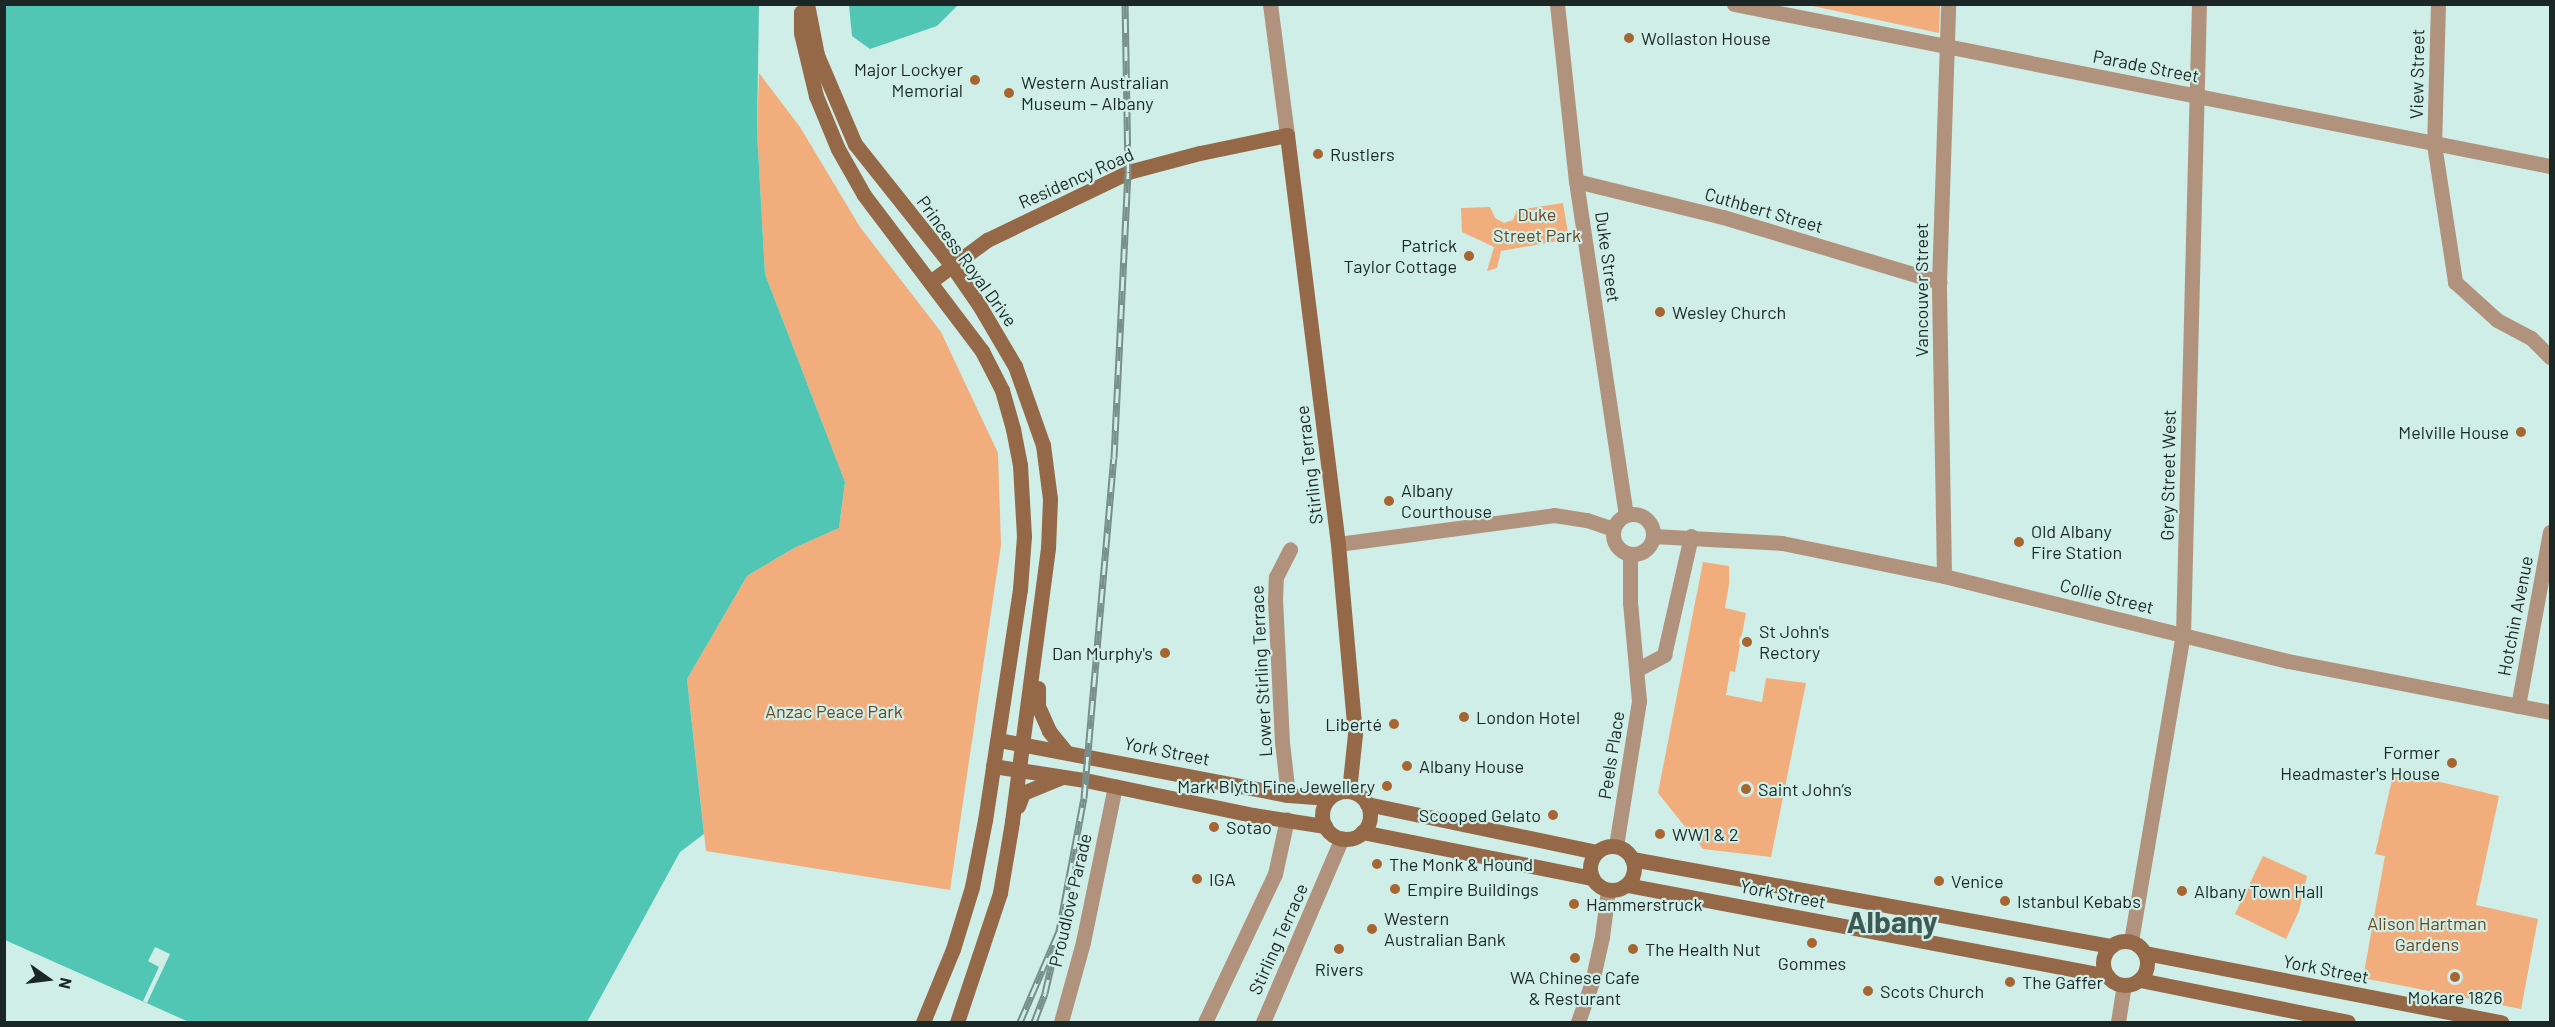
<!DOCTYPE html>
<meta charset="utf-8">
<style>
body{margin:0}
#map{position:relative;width:2555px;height:1027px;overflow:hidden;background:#ceeee7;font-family:Barlow,sans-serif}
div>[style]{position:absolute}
.green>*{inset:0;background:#f1ad7c}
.water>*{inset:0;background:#52c6b4}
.pier>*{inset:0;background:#ceeee7}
.street>*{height:15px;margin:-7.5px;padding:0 7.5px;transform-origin:7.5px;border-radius:7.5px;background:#b1927c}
.street>.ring{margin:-7.5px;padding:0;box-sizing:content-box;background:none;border:15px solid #b1927c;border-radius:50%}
.secondary>*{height:15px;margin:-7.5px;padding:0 7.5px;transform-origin:7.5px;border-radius:7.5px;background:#956948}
.secondary>.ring{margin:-7.5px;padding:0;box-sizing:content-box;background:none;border:15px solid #956948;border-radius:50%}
.rail>*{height:7px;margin-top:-3.5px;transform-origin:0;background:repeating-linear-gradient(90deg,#ceeee7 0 14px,#778e89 0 28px);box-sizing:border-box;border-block:2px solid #778e89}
.dots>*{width:16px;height:16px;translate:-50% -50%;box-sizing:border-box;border:3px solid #ceeee7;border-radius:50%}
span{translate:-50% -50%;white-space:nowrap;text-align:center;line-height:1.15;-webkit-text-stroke:4.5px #ceeee7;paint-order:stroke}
.poi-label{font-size:18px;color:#1b2725}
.left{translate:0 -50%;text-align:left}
.right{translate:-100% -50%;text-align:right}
.street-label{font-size:18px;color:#1b2725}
.park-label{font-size:18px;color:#71431d}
.town-label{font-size:30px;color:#3d5954;font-weight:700}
.frame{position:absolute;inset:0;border:6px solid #1b2725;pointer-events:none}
.north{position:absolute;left:18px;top:949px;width:60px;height:60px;-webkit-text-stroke:4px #ceeee7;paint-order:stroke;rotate:104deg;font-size:16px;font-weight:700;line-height:24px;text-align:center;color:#1b2725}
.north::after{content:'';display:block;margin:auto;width:21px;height:27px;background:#1b2725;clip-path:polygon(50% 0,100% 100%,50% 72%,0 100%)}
</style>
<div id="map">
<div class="green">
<div style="clip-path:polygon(1808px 5px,1940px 5px,1939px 33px)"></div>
<div style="clip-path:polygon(759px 73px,800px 127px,860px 227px,941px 332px,998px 453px,1001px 545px,950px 890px,706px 851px,687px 679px,747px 576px,794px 548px,839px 528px,845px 482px,765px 274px,757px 131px)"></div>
<div style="clip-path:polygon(1563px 203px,1569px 239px,1501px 251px,1497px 268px,1487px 271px,1494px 247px,1462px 232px,1461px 208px,1490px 207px,1495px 218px,1504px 223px,1513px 220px,1517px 210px)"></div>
<div style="clip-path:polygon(1703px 562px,1729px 566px,1729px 584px,1725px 608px,1746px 613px,1735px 672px,1730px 671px,1726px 695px,1762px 702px,1766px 678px,1806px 683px,1771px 857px,1703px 849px,1658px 793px)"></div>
<div style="clip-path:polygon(2394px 771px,2499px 796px,2476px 905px,2538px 919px,2521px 1009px,2363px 978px,2385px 856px,2375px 854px)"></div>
<div style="clip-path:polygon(2263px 856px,2307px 876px,2299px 911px,2286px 939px,2235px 914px)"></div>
</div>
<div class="water">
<div style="clip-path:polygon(5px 5px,759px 5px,757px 131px,765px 274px,845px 482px,839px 528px,794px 548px,747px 576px,687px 679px,704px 834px,680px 852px,587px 1022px,189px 1022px,5px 940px)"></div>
<div style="clip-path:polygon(849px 5px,849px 4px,958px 5px,937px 26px,870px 49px,852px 36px)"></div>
</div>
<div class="pier">
<div style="clip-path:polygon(155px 947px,170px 954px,147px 1003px,143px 1001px,159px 967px,148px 961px)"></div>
</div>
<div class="street">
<div style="left:1270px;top:4px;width:132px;rotate:82.6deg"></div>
<div style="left:1557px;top:4px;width:178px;rotate:83.9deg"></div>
<div style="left:1576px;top:181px;width:337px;rotate:81.5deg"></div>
<div style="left:1734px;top:4px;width:832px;rotate:11.23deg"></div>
<div style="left:2438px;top:4px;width:140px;rotate:91.6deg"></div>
<div style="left:2434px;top:144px;width:140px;rotate:81.3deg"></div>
<div style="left:2455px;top:282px;width:57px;rotate:42.1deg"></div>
<div style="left:2497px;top:320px;width:38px;rotate:28deg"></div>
<div style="left:2531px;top:338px;width:27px;rotate:45deg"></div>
<div style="left:1576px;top:181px;width:151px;rotate:13.8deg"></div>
<div style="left:1723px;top:217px;width:226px;rotate:16.7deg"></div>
<div class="ring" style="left:1613px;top:514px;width:25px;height:25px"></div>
<div style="left:1653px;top:536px;width:129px;rotate:3.1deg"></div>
<div style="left:1782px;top:543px;width:165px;rotate:11.5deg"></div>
<div style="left:1944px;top:576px;width:354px;rotate:13.9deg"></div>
<div style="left:2288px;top:661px;width:267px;rotate:11deg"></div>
<div style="left:1338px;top:544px;width:218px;rotate:-7.6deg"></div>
<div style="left:1554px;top:515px;width:33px;rotate:9deg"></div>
<div style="left:1587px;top:520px;width:28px;rotate:19deg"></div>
<div style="left:1944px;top:576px;width:294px;rotate:-91deg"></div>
<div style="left:1939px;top:282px;width:278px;rotate:-88.1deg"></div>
<div style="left:1638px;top:669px;width:30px;rotate:-28deg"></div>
<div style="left:1664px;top:655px;width:122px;rotate:-77.2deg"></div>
<div style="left:2518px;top:706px;width:177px;rotate:-79.6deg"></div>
<div style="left:1288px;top:795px;width:53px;rotate:-96.5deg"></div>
<div style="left:1282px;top:742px;width:141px;rotate:-92.8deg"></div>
<div style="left:1275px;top:601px;width:24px;rotate:-88deg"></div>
<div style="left:1276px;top:577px;width:31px;rotate:-63deg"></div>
<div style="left:1616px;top:846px;width:147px;rotate:-81deg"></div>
<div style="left:1639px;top:701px;width:98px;rotate:-95.2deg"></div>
<div style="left:1630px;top:603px;width:49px;rotate:-90deg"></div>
<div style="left:2131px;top:941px;width:310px;rotate:-80.4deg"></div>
<div style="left:2183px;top:635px;width:631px;rotate:-88.55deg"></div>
<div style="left:1061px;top:1022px;width:83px;rotate:-74.6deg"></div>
<div style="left:1083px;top:942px;width:159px;rotate:-78.4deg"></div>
<div style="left:1205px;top:1022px;width:164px;rotate:-64.7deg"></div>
<div style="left:1275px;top:874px;width:56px;rotate:-77.7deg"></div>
<div style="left:1263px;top:1022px;width:200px;rotate:-66.8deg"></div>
<div style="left:1578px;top:1022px;width:42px;rotate:-70.7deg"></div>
<div style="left:1592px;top:982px;width:46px;rotate:-77.5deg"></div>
<div style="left:1602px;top:937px;width:47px;rotate:-82.7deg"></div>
<div style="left:2118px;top:1022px;width:37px;rotate:-81deg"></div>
</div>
<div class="secondary">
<div style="left:807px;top:4px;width:52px;rotate:78.9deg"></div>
<div style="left:817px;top:55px;width:97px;rotate:66.9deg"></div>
<div style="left:855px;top:144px;width:156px;rotate:51.5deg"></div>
<div style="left:952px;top:266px;width:47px;rotate:55.3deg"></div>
<div style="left:979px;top:305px;width:71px;rotate:59.5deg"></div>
<div style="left:1015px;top:366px;width:84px;rotate:70.5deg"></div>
<div style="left:1043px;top:445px;width:54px;rotate:82.6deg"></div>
<div style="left:1050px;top:499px;width:49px;rotate:92.3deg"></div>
<div style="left:1048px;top:548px;width:276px;rotate:97.5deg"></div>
<div style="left:1012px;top:822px;width:72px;rotate:99.6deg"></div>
<div style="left:1000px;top:893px;width:136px;rotate:108.4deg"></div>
<div style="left:801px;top:12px;width:21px;rotate:90deg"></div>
<div style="left:801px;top:33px;width:65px;rotate:76.6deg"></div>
<div style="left:816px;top:96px;width:57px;rotate:67.5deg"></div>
<div style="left:838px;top:149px;width:53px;rotate:60.5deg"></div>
<div style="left:864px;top:195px;width:196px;rotate:52.9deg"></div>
<div style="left:982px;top:351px;width:44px;rotate:62.9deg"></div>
<div style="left:1002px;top:390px;width:41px;rotate:74.2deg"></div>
<div style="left:1013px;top:429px;width:37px;rotate:79deg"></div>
<div style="left:1020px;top:465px;width:71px;rotate:86.8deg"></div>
<div style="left:1024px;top:536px;width:53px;rotate:94.3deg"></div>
<div style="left:1020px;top:589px;width:234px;rotate:98.6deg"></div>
<div style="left:985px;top:820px;width:68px;rotate:101deg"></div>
<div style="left:972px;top:887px;width:65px;rotate:107deg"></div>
<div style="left:953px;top:949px;width:79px;rotate:112.3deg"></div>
<div style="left:930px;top:282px;width:71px;rotate:-36.4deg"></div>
<div style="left:987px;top:240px;width:157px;rotate:-25.7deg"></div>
<div style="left:1128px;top:172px;width:74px;rotate:-14.8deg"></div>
<div style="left:1200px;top:153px;width:89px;rotate:-11.7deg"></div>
<div style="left:1287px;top:135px;width:412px;rotate:82.9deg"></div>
<div style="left:1338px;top:544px;width:191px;rotate:84.9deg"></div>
<div style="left:1355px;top:734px;width:57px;rotate:96deg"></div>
<div style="left:1038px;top:688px;width:18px;rotate:90deg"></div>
<div style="left:1038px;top:706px;width:27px;rotate:66deg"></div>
<div style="left:1049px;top:731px;width:27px;rotate:51deg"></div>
<div style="left:999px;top:740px;width:294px;rotate:10.8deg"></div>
<div style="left:1288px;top:795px;width:41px;rotate:4.2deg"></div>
<div style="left:993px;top:766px;width:93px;rotate:8.7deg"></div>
<div style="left:1085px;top:780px;width:172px;rotate:11.8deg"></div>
<div style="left:1253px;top:815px;width:73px;rotate:8.7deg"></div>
<div class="ring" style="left:1322px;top:791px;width:33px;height:33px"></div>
<div style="left:1367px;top:804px;width:235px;rotate:11.8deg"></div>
<div style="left:1018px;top:806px;width:14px;rotate:-69deg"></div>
<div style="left:1023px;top:793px;width:42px;rotate:-22.3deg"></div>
<div style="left:1362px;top:832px;width:235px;rotate:11.3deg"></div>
<div class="ring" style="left:1590px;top:846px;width:29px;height:29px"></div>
<div style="left:1632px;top:859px;width:487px;rotate:10.3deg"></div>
<div style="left:1627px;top:885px;width:489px;rotate:10.7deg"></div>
<div class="ring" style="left:2103px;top:941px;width:29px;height:29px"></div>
<div style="left:2145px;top:953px;width:363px;rotate:11deg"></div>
<div style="left:2140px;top:980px;width:212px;rotate:11.4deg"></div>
</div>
<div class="rail">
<div style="left:1020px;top:1022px;width:99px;rotate:-66.8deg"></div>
<div style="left:1059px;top:931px;width:135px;rotate:-79.4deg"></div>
<div style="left:1084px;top:798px;width:341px;rotate:-85deg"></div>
<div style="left:1114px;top:458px;width:286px;rotate:-87.2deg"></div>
<div style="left:1128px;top:172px;width:168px;rotate:-91deg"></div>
<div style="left:1034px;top:1022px;width:31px;rotate:-69deg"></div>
<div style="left:1045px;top:993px;width:31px;rotate:-77deg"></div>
</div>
<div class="dots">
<div style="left:1629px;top:38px;background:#a76631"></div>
<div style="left:975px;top:80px;background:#a76631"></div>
<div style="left:1009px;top:93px;background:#a76631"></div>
<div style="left:1318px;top:154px;background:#a76631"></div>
<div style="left:1469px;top:256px;background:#a76631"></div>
<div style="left:1660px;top:312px;background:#a76631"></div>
<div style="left:2521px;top:432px;background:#a76631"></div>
<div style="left:1389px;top:501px;background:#a76631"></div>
<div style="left:2019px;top:542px;background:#a76631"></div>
<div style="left:1747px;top:642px;background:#a76631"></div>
<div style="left:1165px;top:653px;background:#a76631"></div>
<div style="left:1464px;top:717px;background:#a76631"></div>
<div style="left:1394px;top:724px;background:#a76631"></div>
<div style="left:2452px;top:763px;background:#a76631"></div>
<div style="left:1407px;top:766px;background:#a76631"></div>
<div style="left:1387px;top:786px;background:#a76631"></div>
<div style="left:1746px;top:789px;background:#a76631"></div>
<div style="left:1553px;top:815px;background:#a76631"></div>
<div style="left:1214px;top:827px;background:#a76631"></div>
<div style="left:1660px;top:834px;background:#a76631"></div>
<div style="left:1377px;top:864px;background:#a76631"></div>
<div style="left:1197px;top:879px;background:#a76631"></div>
<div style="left:1939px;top:881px;background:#a76631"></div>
<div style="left:1395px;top:889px;background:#a76631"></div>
<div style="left:2182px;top:891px;background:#a76631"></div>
<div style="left:2005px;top:901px;background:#a76631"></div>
<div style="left:1574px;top:904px;background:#a76631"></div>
<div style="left:1372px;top:929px;background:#a76631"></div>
<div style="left:1812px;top:943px;background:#a76631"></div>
<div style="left:1339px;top:949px;background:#a76631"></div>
<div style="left:1633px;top:949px;background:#a76631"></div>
<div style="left:1575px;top:958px;background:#a76631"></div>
<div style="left:2455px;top:977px;background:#a76631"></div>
<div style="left:2010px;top:982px;background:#a76631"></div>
<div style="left:1868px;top:991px;background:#a76631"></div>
</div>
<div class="poi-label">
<span class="left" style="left:1641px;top:38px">Wollaston House</span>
<span class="right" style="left:963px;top:80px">Major Lockyer<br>Memorial</span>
<span class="left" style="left:1021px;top:93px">Western Australian<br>Museum – Albany</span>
<span class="left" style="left:1330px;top:154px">Rustlers</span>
<span class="right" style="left:1457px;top:256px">Patrick<br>Taylor Cottage</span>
<span class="left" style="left:1672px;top:312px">Wesley Church</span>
<span class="right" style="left:2509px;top:432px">Melville House</span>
<span class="left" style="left:1401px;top:501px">Albany<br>Courthouse</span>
<span class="left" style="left:2031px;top:542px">Old Albany<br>Fire Station</span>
<span class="left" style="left:1759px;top:642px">St John's<br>Rectory</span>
<span class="right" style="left:1153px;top:653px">Dan Murphy's</span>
<span class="left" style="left:1476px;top:717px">London Hotel</span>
<span class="right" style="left:1382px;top:724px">Liberté</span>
<span class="right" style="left:2440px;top:763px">Former<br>Headmaster's House</span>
<span class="left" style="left:1419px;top:766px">Albany House</span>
<span class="right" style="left:1375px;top:786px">Mark Blyth Fine Jewellery</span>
<span class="left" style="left:1758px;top:789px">Saint John’s</span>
<span class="right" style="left:1541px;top:815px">Scooped Gelato</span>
<span class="left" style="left:1226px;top:827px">Sotao</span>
<span class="left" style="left:1672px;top:834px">WW1 &amp; 2</span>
<span class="left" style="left:1389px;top:864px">The Monk &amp; Hound</span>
<span class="left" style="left:1209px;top:879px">IGA</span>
<span class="left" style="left:1951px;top:881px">Venice</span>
<span class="left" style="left:1407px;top:889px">Empire Buildings</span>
<span class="left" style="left:2194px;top:891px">Albany Town Hall</span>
<span class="left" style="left:2017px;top:901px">Istanbul Kebabs</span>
<span class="left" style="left:1586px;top:904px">Hammerstruck</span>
<span class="left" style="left:1384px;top:929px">Western<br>Australian Bank</span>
<span class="left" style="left:1645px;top:949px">The Health Nut</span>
<span style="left:1812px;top:963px">Gommes</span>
<span style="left:1339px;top:969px">Rivers</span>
<span style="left:1575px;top:988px">WA Chinese Cafe<br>&amp; Resturant</span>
<span class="left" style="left:2022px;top:982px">The Gaffer</span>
<span class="left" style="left:1880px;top:991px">Scots Church</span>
<span style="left:2455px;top:997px">Mokare 1826</span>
</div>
<div class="street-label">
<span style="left:2146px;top:66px;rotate:11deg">Parade Street</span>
<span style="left:2417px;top:74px;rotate:-89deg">View Street</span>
<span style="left:1076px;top:178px;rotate:-24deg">Residency Road</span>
<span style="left:1764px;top:210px;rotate:16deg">Cuthbert Street</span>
<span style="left:1608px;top:257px;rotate:82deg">Duke Street</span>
<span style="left:967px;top:261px;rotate:54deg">Princess Royal Drive</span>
<span style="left:1921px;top:290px;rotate:-90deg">Vancouver Street</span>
<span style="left:1309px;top:465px;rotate:-97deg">Stirling Terrace</span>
<span style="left:2168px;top:475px;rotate:-89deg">Grey Street West</span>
<span style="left:2107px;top:596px;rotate:14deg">Collie Street</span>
<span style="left:2515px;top:616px;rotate:-79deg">Hotchin Avenue</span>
<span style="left:1261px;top:671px;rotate:-93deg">Lower Stirling Terrace</span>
<span style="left:1167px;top:751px;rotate:11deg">York Street</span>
<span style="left:1611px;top:755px;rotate:-81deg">Peels Place</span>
<span style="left:1783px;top:894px;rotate:11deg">York Street</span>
<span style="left:1070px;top:900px;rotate:-77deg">Proudlove Parade</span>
<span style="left:1278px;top:939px;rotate:-66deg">Stirling Terrace</span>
<span style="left:2326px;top:969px;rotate:11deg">York Street</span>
</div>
<div class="park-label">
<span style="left:1537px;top:225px">Duke<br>Street Park</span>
<span style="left:834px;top:711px">Anzac Peace Park</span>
<span style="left:2427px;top:934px">Alison Hartman<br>Gardens</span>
</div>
<div class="town-label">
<span style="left:1892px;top:921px">Albany</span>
</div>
<div class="frame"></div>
<div class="north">N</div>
</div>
